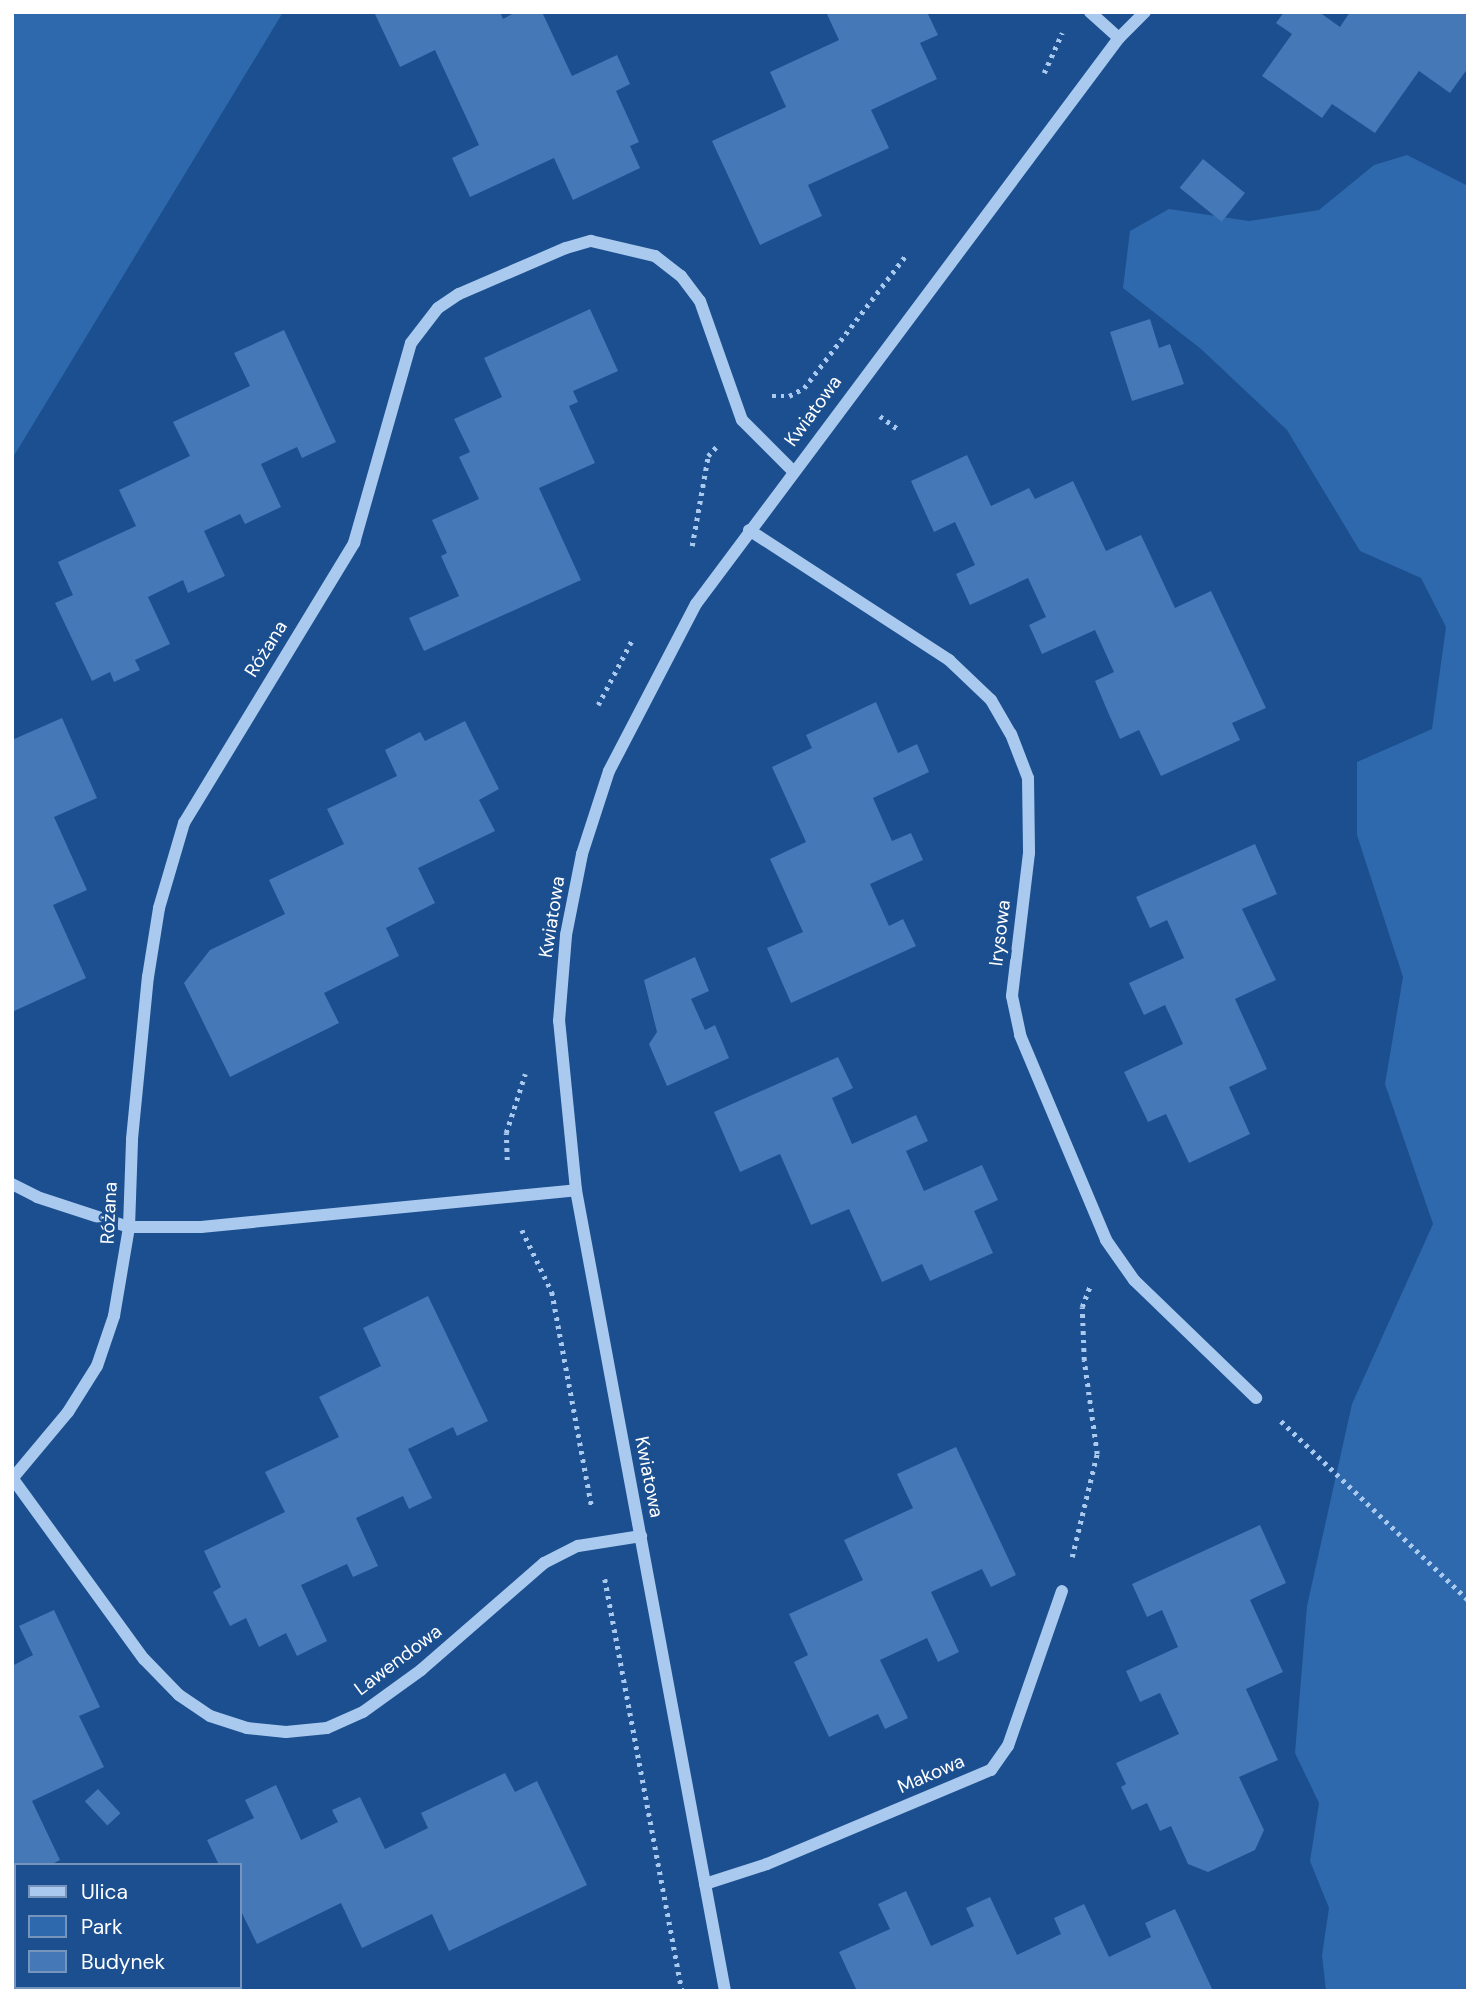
<!DOCTYPE html>
<meta charset="utf-8">
<style>
body{margin:0}
#map{position:relative;width:1480px;height:2003px;overflow:hidden;background:#1b4f8f;font-family:"DM Sans",sans-serif}
div>[style]{position:absolute}
.green>*{inset:0;background:#2e69ad}
.building>*{inset:0;background:#4478b7;transform-origin:0 0}
.path>*{height:4.5px;margin-top:-2.25px;transform-origin:0;background:repeating-linear-gradient(90deg,#a9c9ee 0 3.5px,transparent 0 8.5px)}
.minor>*{height:12px;margin:-6px;padding:0 6px;transform-origin:6px;border-radius:6px;background:#a9c9ee}
span{translate:-50% -50%;white-space:nowrap;text-align:center;line-height:1.15;-webkit-text-stroke:7px #1b4f8f;paint-order:stroke}
.street-label{font-size:19px;color:#fff}
.frame{position:absolute;inset:0;border:14px solid #fff;pointer-events:none}
.legend{position:absolute;left:14px;top:1863px;width:228px;height:126px;box-sizing:border-box;background:#1b4f8f;border:2px solid #7695bc;margin:0;padding:9px 12px;list-style:none;font-size:21px;color:#fff}
.legend li{display:flex;align-items:center;gap:14px;height:35px}
.legend b{width:35px;border:2px solid #7695bc}
</style>
<div id="map">
<div class="green">
<div style="clip-path:polygon(12px 12px,282px 14px,12px 459px)"></div>
<div style="clip-path:polygon(1407px 155px,1468px 186px,1468px 1991px,1326px 1991px,1322px 1955px,1329px 1908px,1310px 1861px,1319px 1803px,1295px 1753px,1307px 1606px,1352px 1404px,1433px 1224px,1385px 1084px,1403px 977px,1357px 835px,1357px 762px,1432px 729px,1446px 627px,1421px 578px,1360px 551px,1287px 430px,1201px 349px,1123px 288px,1130px 231px,1169px 209px,1249px 221px,1319px 210px,1374px 165px)"></div>
</div>
<div class="building">
<div style="clip-path:polygon(374px 12px,500px 12px,503px 19px,516px 12px,542px 12px,572px 76px,617px 55px,630px 84px,616px 91px,639px 142px,630px 146px,640px 168px,573px 200px,554px 158px,470px 197px,452px 158px,479px 145px,435px 50px,400px 67px)"></div>
<div style="clip-path:polygon(826px 12px,927px 12px,938px 35px,920px 43px,937px 79px,871px 110px,889px 148px,808px 185px,822px 216px,760px 245px,712px 141px,786px 107px,770px 72px,839px 40px)"></div>
<div style="clip-path:polygon(1284px 12px,1319px 12px,1340px 27px,1350px 12px,1468px 12px,1468px 68px,1450px 93px,1419px 71px,1375px 133px,1332px 104px,1322px 118px,1262px 76px,1292px 34px,1276px 23px)"></div>
<div style="left:1203px;top:159px;width:54px;height:37px;rotate:39deg"></div>
<div style="clip-path:polygon(590px 309px,618px 371px,573px 391px,578px 402px,569px 406px,595px 463px,539px 488px,581px 580px,424px 651px,409px 618px,459px 596px,441px 556px,447px 553px,432px 520px,479px 499px,459px 457px,470px 452px,454px 419px,502px 397px,484px 358px)"></div>
<div style="clip-path:polygon(1150px 319px,1159px 348px,1170px 344px,1184px 384px,1132px 401px,1110px 332px)"></div>
<div style="clip-path:polygon(284px 330px,336px 442px,302px 458px,297px 447px,261px 464px,281px 507px,245px 524px,240px 514px,204px 531px,225px 576px,188px 593px,183px 580px,148px 597px,170px 644px,135px 660px,140px 670px,114px 682px,110px 672px,92px 681px,55px 603px,73px 595px,58px 562px,136px 526px,119px 490px,190px 456px,173px 422px,250px 386px,234px 353px)"></div>
<div style="clip-path:polygon(967px 455px,991px 506px,1029px 488px,1035px 499px,1073px 481px,1106px 551px,1141px 535px,1175px 608px,1211px 591px,1266px 708px,1232px 723px,1240px 740px,1161px 776px,1139px 730px,1120px 739px,1107px 710px,1095px 681px,1114px 672px,1095px 630px,1042px 654px,1029px 625px,1046px 617px,1028px 578px,970px 605px,956px 574px,975px 565px,955px 522px,934px 532px,911px 481px)"></div>
<div style="clip-path:polygon(876px 702px,898px 753px,917px 744px,929px 772px,873px 798px,892px 841px,911px 833px,923px 860px,870px 884px,889px 926px,903px 919px,916px 946px,791px 1003px,767px 948px,803px 932px,770px 859px,806px 842px,772px 767px,812px 748px,806px 735px)"></div>
<div style="clip-path:polygon(62px 718px,97px 798px,54px 817px,87px 890px,53px 905px,86px 978px,12px 1012px,12px 740px)"></div>
<div style="clip-path:polygon(465px 721px,499px 789px,479px 800px,495px 831px,418px 868px,435px 903px,386px 928px,399px 956px,324px 993px,339px 1023px,230px 1077px,184px 983px,210px 950px,285px 914px,269px 880px,344px 844px,327px 809px,397px 776px,385px 750px,420px 732px,425px 741px)"></div>
<div style="clip-path:polygon(1255px 844px,1277px 894px,1242px 909px,1276px 980px,1235px 999px,1267px 1069px,1229px 1087px,1250px 1134px,1189px 1163px,1166px 1114px,1148px 1122px,1124px 1072px,1183px 1044px,1165px 1005px,1144px 1015px,1129px 983px,1184px 958px,1167px 920px,1150px 928px,1136px 897px)"></div>
<div style="clip-path:polygon(695px 957px,709px 991px,691px 999px,705px 1030px,715px 1025px,729px 1058px,667px 1086px,649px 1044px,657px 1032px,644px 980px)"></div>
<div style="clip-path:polygon(838px 1057px,853px 1088px,832px 1098px,852px 1144px,916px 1115px,928px 1141px,906px 1151px,924px 1191px,982px 1165px,998px 1200px,974px 1211px,993px 1253px,930px 1281px,922px 1264px,882px 1282px,849px 1209px,811px 1225px,780px 1154px,740px 1172px,714px 1112px)"></div>
<div style="clip-path:polygon(428px 1296px,488px 1421px,457px 1436px,453px 1427px,408px 1449px,432px 1498px,409px 1509px,403px 1496px,356px 1518px,378px 1566px,353px 1577px,347px 1564px,301px 1585px,327px 1641px,297px 1656px,286px 1633px,259px 1647px,246px 1618px,230px 1626px,213px 1592px,221px 1587px,204px 1551px,285px 1512px,265px 1472px,339px 1437px,319px 1397px,381px 1366px,363px 1328px)"></div>
<div style="clip-path:polygon(956px 1447px,1016px 1575px,991px 1587px,982px 1569px,931px 1592px,959px 1652px,938px 1662px,927px 1638px,880px 1660px,908px 1718px,885px 1729px,878px 1714px,829px 1737px,794px 1662px,808px 1655px,789px 1614px,863px 1580px,844px 1540px,913px 1508px,897px 1474px)"></div>
<div style="clip-path:polygon(1260px 1525px,1286px 1583px,1250px 1600px,1283px 1672px,1246px 1689px,1278px 1760px,1239px 1777px,1264px 1830px,1255px 1850px,1208px 1872px,1188px 1864px,1171px 1826px,1160px 1831px,1147px 1803px,1132px 1810px,1121px 1787px,1126px 1784px,1116px 1763px,1179px 1734px,1160px 1693px,1140px 1702px,1126px 1671px,1178px 1647px,1162px 1610px,1147px 1617px,1132px 1584px)"></div>
<div style="clip-path:polygon(54px 1610px,100px 1707px,79px 1716px,104px 1767px,32px 1801px,60px 1860px,50px 1865px,16px 1865px,12px 1883px,12px 1666px,33px 1655px,19px 1626px)"></div>
<div style="clip-path:polygon(505px 1773px,515px 1792px,537px 1781px,587px 1885px,449px 1951px,432px 1914px,362px 1948px,341px 1903px,257px 1944px,240px 1909px,240px 1865px,219px 1865px,207px 1840px,254px 1818px,245px 1800px,276px 1785px,301px 1840px,338px 1822px,332px 1810px,360px 1797px,385px 1849px,428px 1828px,421px 1813px)"></div>
<div style="left:98px;top:1789px;width:33px;height:18px;rotate:47deg"></div>
<div style="clip-path:polygon(906px 1891px,931px 1946px,974px 1926px,966px 1908px,990px 1897px,1017px 1955px,1061px 1934px,1054px 1918px,1084px 1904px,1109px 1957px,1151px 1937px,1145px 1923px,1175px 1909px,1213px 1991px,857px 1991px,839px 1952px,890px 1929px,878px 1904px)"></div>
</div>
<div class="path">
<div style="left:1044px;top:73px;width:44px;rotate:-65.8deg"></div>
<div style="left:772px;top:396px;width:17px"></div>
<div style="left:789px;top:396px;width:17px;rotate:-28deg"></div>
<div style="left:804px;top:388px;width:168px;rotate:-52.5deg"></div>
<div style="left:880px;top:416px;width:22px;rotate:36deg"></div>
<div style="left:692px;top:546px;width:91px;rotate:-79.9deg"></div>
<div style="left:708px;top:456px;width:12px;rotate:-48deg"></div>
<div style="left:598px;top:705px;width:76px;rotate:-62.4deg"></div>
<div style="left:507px;top:1160px;width:27px;rotate:-92deg"></div>
<div style="left:506px;top:1133px;width:62px;rotate:-72.1deg"></div>
<div style="left:522px;top:1230px;width:69px;rotate:64.2deg"></div>
<div style="left:552px;top:1292px;width:220px;rotate:79.5deg"></div>
<div style="left:1281px;top:1421px;width:259px;rotate:43.7deg"></div>
<div style="left:1072px;top:1557px;width:106px;rotate:-76.4deg"></div>
<div style="left:1097px;top:1454px;width:95px;rotate:-97.9deg"></div>
<div style="left:1084px;top:1360px;width:53px;rotate:-92.2deg"></div>
<div style="left:1082px;top:1307px;width:25px;rotate:-69deg"></div>
<div style="left:605px;top:1579px;width:419px;rotate:79.4deg"></div>
</div>
<div class="minor">
<div style="left:1090px;top:12px;width:39px;rotate:42deg"></div>
<div style="left:749px;top:530px;width:239px;rotate:33deg"></div>
<div style="left:949px;top:660px;width:58px;rotate:43.6deg"></div>
<div style="left:991px;top:700px;width:39px;rotate:60deg"></div>
<div style="left:1011px;top:734px;width:47px;rotate:68.9deg"></div>
<div style="left:1028px;top:778px;width:75px;rotate:89.2deg"></div>
<div style="left:1029px;top:853px;width:144px;rotate:96.8deg"></div>
<div style="left:1012px;top:996px;width:40px;rotate:78deg"></div>
<div style="left:1020px;top:1035px;width:222px;rotate:67.2deg"></div>
<div style="left:1106px;top:1240px;width:49px;rotate:55deg"></div>
<div style="left:1134px;top:1280px;width:170px;rotate:44deg"></div>
<div style="left:12px;top:1184px;width:28px;rotate:27deg"></div>
<div style="left:37px;top:1197px;width:97px;rotate:18.1deg"></div>
<div style="left:129px;top:1227px;width:72px"></div>
<div style="left:201px;top:1227px;width:377px;rotate:-5.6deg"></div>
<div style="left:12px;top:1479px;width:87px;rotate:-50.1deg"></div>
<div style="left:68px;top:1412px;width:54px;rotate:-57.8deg"></div>
<div style="left:97px;top:1366px;width:53px;rotate:-71.2deg"></div>
<div style="left:114px;top:1316px;width:90px;rotate:-80.4deg"></div>
<div style="left:129px;top:1227px;width:88px;rotate:-88deg"></div>
<div style="left:132px;top:1139px;width:163px;rotate:-84.4deg"></div>
<div style="left:148px;top:977px;width:70px;rotate:-80.9deg"></div>
<div style="left:159px;top:908px;width:89px;rotate:-73.6deg"></div>
<div style="left:184px;top:823px;width:328px;rotate:-58.7deg"></div>
<div style="left:354px;top:543px;width:208px;rotate:-74.1deg"></div>
<div style="left:411px;top:343px;width:44px;rotate:-52.4deg"></div>
<div style="left:438px;top:308px;width:25px;rotate:-34deg"></div>
<div style="left:459px;top:294px;width:116px;rotate:-23.3deg"></div>
<div style="left:566px;top:248px;width:26px;rotate:-16deg"></div>
<div style="left:591px;top:241px;width:66px;rotate:13.2deg"></div>
<div style="left:655px;top:256px;width:33px;rotate:38deg"></div>
<div style="left:681px;top:276px;width:31px;rotate:53deg"></div>
<div style="left:700px;top:301px;width:126px;rotate:70.6deg"></div>
<div style="left:742px;top:420px;width:72px;rotate:45deg"></div>
<div style="left:13px;top:1479px;width:223px;rotate:54deg"></div>
<div style="left:144px;top:1659px;width:50px;rotate:45.8deg"></div>
<div style="left:179px;top:1695px;width:37px;rotate:34deg"></div>
<div style="left:210px;top:1716px;width:39px;rotate:18deg"></div>
<div style="left:247px;top:1728px;width:39px;rotate:6deg"></div>
<div style="left:286px;top:1732px;width:41px;rotate:-5.6deg"></div>
<div style="left:327px;top:1728px;width:39px;rotate:-24deg"></div>
<div style="left:363px;top:1712px;width:72px;rotate:-35.9deg"></div>
<div style="left:421px;top:1670px;width:163px;rotate:-41deg"></div>
<div style="left:544px;top:1563px;width:38px;rotate:-27deg"></div>
<div style="left:578px;top:1546px;width:64px;rotate:-9deg"></div>
<div style="left:705px;top:1884px;width:65px;rotate:-17.9deg"></div>
<div style="left:767px;top:1864px;width:243px;rotate:-22.8deg"></div>
<div style="left:991px;top:1770px;width:29px;rotate:-55deg"></div>
<div style="left:1008px;top:1746px;width:164px;rotate:-70.8deg"></div>
<div style="left:725px;top:1991px;width:815px;rotate:-100.54deg"></div>
<div style="left:576px;top:1190px;width:170px;rotate:-95.7deg"></div>
<div style="left:559px;top:1021px;width:86px;rotate:-85.3deg"></div>
<div style="left:566px;top:935px;width:83px;rotate:-78.8deg"></div>
<div style="left:582px;top:854px;width:87px;rotate:-72deg"></div>
<div style="left:609px;top:771px;width:188px;rotate:-62.5deg"></div>
<div style="left:696px;top:604px;width:707px;rotate:-53.23deg"></div>
<div style="left:1119px;top:38px;width:37px;rotate:-45deg"></div>
</div>
<div class="street-label">
<span style="left:813px;top:411px;rotate:-54deg">Kwiatowa</span>
<span style="left:266px;top:649px;rotate:-58deg">Różana</span>
<span style="left:552px;top:917px;rotate:-81deg">Kwiatowa</span>
<span style="left:1000px;top:933px;rotate:-83deg">Irysowa</span>
<span style="left:109px;top:1213px;rotate:-87deg">Różana</span>
<span style="left:649px;top:1477px;rotate:79deg">Kwiatowa</span>
<span style="left:398px;top:1660px;rotate:-37deg">Lawendowa</span>
<span style="left:931px;top:1774px;rotate:-23deg">Makowa</span>
</div>
<div class="frame"></div>
<ul class="legend">
<li><b style="height:9px;background:#a9c9ee"></b>Ulica</li>
<li><b style="height:19px;background:#2e69ad"></b>Park</li>
<li><b style="height:19px;background:#4478b7"></b>Budynek</li>
</ul>
</div>
